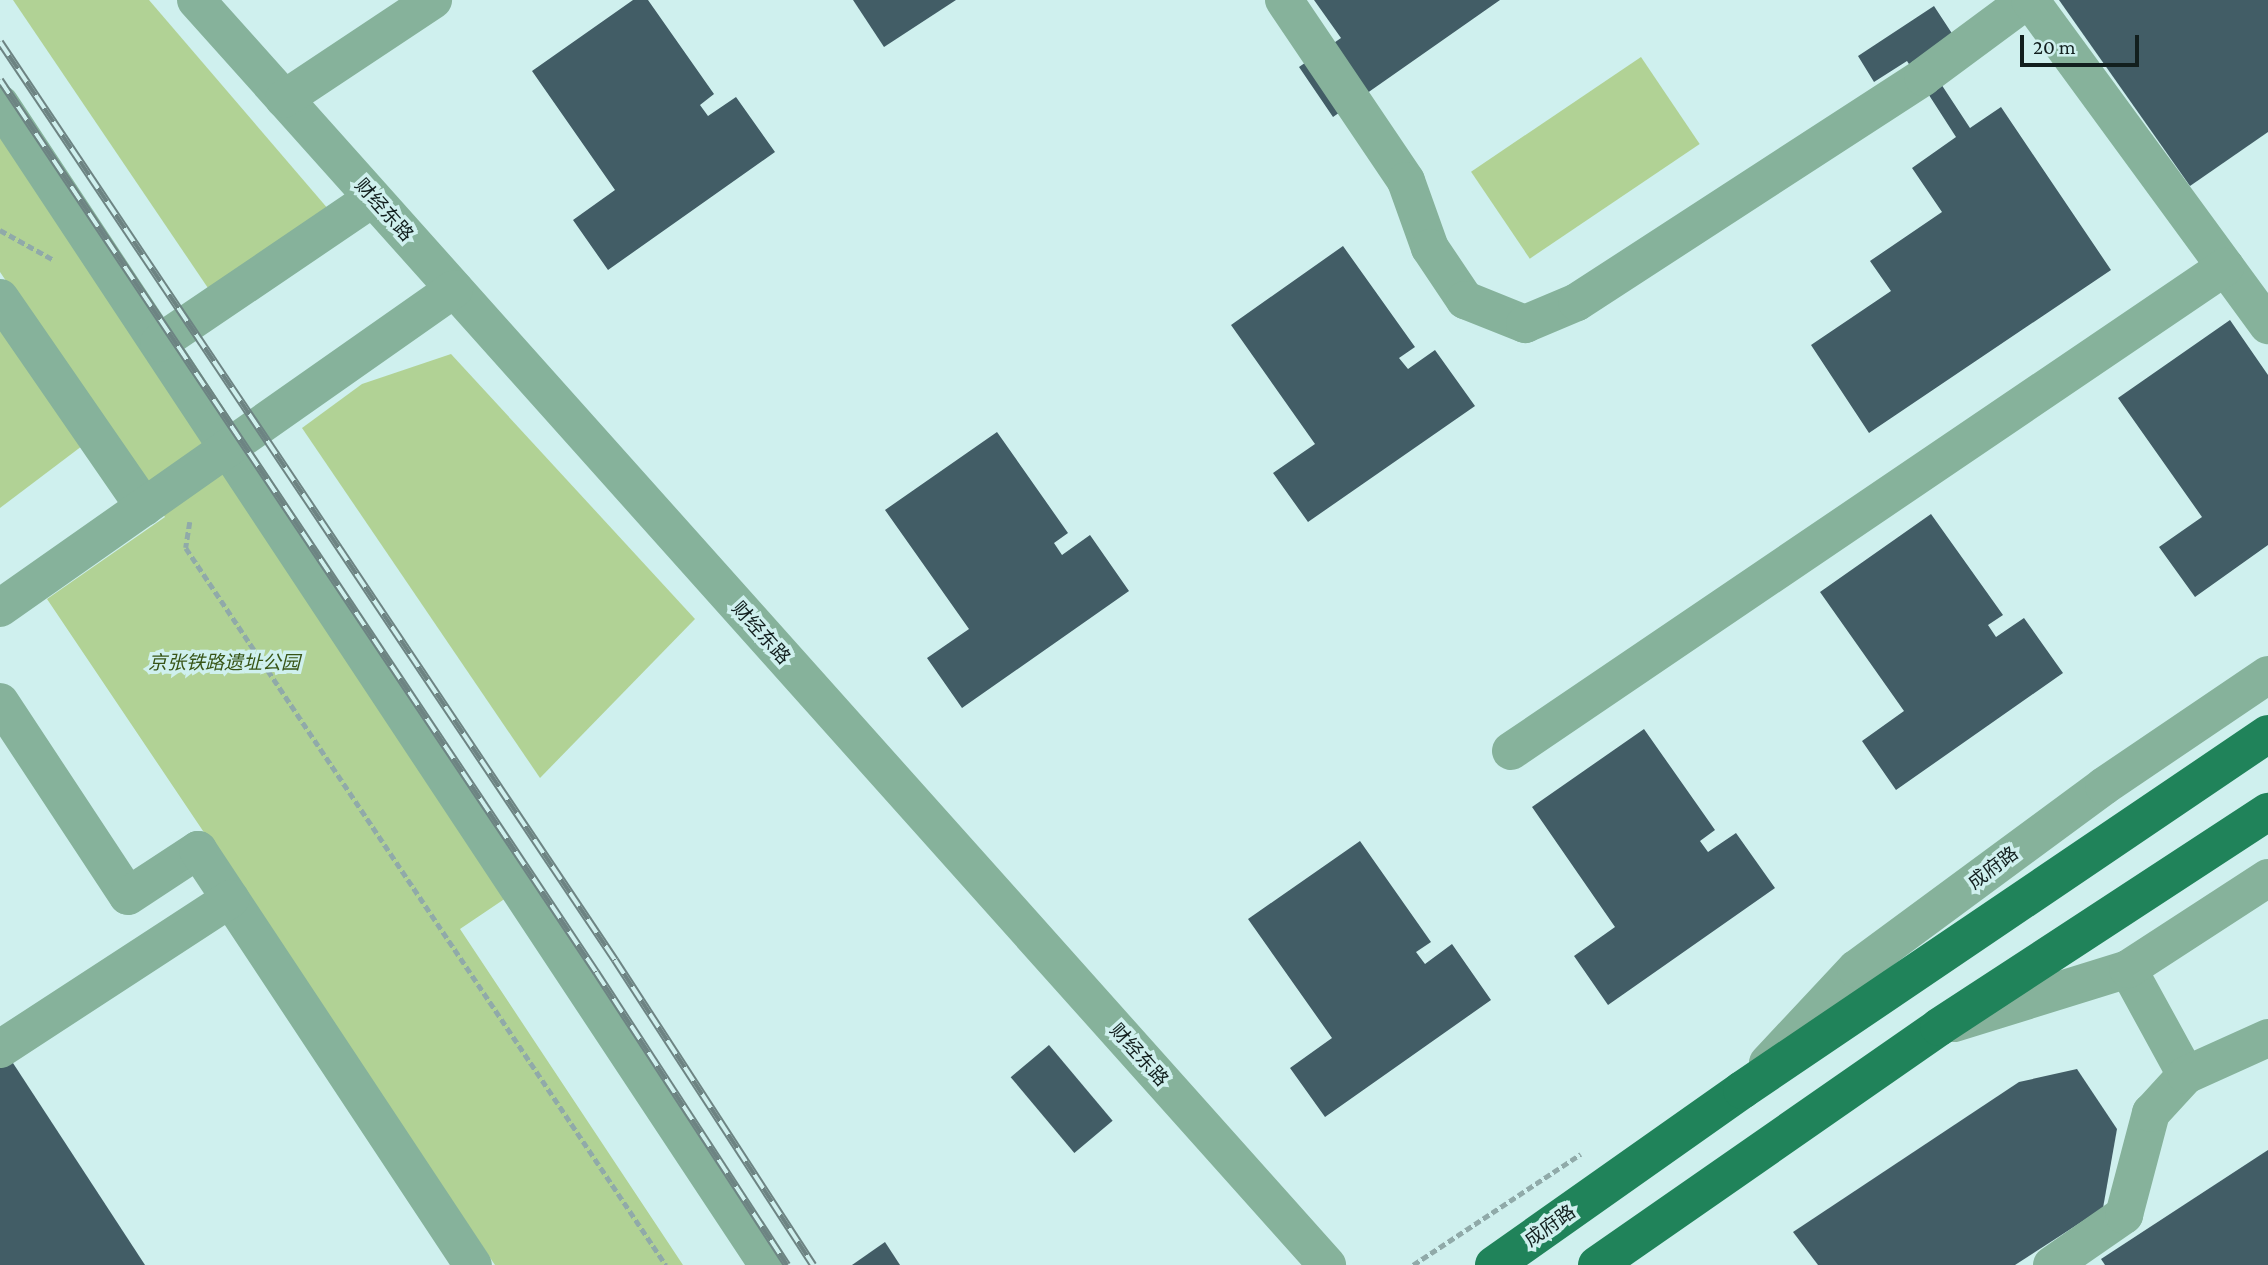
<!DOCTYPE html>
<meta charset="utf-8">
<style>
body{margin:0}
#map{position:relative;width:2268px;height:1265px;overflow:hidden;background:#cff0ee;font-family:"Crimson Pro","Noto Sans SC",serif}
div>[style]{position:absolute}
.green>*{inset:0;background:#b1d295;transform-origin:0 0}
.building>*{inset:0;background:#425d66;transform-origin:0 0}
.path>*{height:4.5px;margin-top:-2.25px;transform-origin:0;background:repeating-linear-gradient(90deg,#90aaa9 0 7px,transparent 0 10.5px)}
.minor>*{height:38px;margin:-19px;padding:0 19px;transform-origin:19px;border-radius:19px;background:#86b29b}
.major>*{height:38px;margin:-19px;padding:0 19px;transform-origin:19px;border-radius:19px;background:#20835a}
.rail>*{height:8px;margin-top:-4px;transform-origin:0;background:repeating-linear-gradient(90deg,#cff0ee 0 16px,#6d8483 0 32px);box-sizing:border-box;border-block:2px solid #6d8483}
span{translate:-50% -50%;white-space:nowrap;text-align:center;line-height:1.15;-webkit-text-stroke:7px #cff0ee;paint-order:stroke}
.street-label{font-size:19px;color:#121f1e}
.park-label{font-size:19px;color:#375416;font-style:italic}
.scale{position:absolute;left:2020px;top:35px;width:119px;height:32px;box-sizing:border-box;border:4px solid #121f1e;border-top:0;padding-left:9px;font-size:21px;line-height:24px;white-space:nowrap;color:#121f1e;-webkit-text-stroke:5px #cff0ee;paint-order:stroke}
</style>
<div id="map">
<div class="green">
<div style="clip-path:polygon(13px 0,149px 0,329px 210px,210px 291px)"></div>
<div style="left:1641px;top:57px;width:105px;height:205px;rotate:56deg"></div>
<div style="clip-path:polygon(0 128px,512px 894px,460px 929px,683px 1265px,495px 1265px,47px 599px,165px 517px,0 272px)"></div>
<div style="clip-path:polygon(0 330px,82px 446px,0 508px)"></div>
<div style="clip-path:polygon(451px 354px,695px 619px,540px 778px,302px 428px,362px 384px)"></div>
</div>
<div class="building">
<div style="clip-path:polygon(633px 0,648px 0,714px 94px,700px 105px,708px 116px,736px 97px,775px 152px,608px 270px,573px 220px,615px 190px,532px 71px)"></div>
<div style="clip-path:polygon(853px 0,956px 0,884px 47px)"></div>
<div style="clip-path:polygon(1314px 0,1500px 0,1333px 117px,1299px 67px,1341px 38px)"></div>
<div style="clip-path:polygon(2059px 0,2268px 0,2268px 132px,2190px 186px)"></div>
<div style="clip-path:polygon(1934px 6px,1953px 35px,1922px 55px,1970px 128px,2001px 107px,2111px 270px,1869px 433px,1811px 345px,1891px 291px,1870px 261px,1942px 212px,1912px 168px,1956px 137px,1907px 61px,1874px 82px,1858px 56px)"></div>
<div style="clip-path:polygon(1343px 246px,1415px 347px,1399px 358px,1408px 369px,1435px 350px,1475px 406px,1308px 522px,1273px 473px,1315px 444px,1231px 325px)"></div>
<div style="clip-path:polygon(2230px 320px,2268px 375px,2268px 545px,2195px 597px,2159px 547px,2202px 517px,2118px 398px)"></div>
<div style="clip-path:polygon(997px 432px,1068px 533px,1054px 543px,1062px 555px,1090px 535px,1129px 591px,962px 708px,927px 658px,969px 629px,885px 510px)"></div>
<div style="clip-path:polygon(1931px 514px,2003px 615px,1988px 625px,1996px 637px,2024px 618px,2063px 673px,1896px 790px,1862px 741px,1904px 711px,1820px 592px)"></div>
<div style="clip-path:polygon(1644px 729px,1715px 830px,1700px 841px,1708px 852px,1736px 833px,1775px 888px,1608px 1005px,1574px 956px,1615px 927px,1532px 807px)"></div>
<div style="clip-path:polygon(1360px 841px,1431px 942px,1416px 952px,1425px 964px,1452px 944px,1491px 1000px,1325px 1117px,1290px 1068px,1332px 1038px,1248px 919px)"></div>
<div style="left:1049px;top:1045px;width:99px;height:50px;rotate:50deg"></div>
<div style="clip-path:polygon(11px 1060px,145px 1265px,0 1265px,0 1067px)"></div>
<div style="clip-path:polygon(2077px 1069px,2117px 1129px,2103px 1208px,2015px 1265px,1818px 1265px,1793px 1232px,2019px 1082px)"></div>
<div style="clip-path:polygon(2268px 1150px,2268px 1265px,2105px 1265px,2101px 1259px)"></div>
<div style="clip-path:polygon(885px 1242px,900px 1265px,852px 1265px)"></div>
</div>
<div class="path">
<div style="left:0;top:230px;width:62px;rotate:29.1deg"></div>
<div style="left:190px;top:522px;width:26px;rotate:99deg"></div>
<div style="left:186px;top:548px;width:863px;rotate:56.2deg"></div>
<div style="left:1413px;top:1265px;width:201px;rotate:-33.5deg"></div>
</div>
<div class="minor">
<div style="left:196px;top:0;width:1697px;rotate:48.2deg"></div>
<div style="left:1284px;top:0;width:218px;rotate:56deg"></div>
<div style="left:1406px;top:181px;width:71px;rotate:70.3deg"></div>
<div style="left:1430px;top:248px;width:63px;rotate:56.1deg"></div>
<div style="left:1465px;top:300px;width:65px;rotate:21.8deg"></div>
<div style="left:1525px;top:324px;width:56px;rotate:-22.9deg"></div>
<div style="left:1577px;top:302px;width:413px;rotate:-33deg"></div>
<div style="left:1923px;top:77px;width:129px;rotate:-36.5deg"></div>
<div style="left:2030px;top:0;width:403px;rotate:53.8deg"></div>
<div style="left:284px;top:99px;width:179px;rotate:-33.6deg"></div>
<div style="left:0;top:104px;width:1392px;rotate:56.52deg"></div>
<div style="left:0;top:298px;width:254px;rotate:55.4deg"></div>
<div style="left:159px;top:343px;width:258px;rotate:-34.1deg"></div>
<div style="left:0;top:608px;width:555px;rotate:-35.09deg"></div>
<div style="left:0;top:702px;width:232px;rotate:56.6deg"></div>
<div style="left:128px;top:896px;width:84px;rotate:-33.3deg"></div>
<div style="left:198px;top:850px;width:498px;rotate:56.5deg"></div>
<div style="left:1511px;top:751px;width:863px;rotate:-34.13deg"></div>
<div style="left:2128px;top:969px;width:121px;rotate:61.3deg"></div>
<div style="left:1954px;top:1023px;width:182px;rotate:-17.2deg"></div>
<div style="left:2128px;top:969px;width:167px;rotate:-33deg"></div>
<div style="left:0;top:1049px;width:275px;rotate:-33.1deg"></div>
<div style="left:1768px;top:1063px;width:129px;rotate:-46.9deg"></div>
<div style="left:1856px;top:969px;width:308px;rotate:-36.4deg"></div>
<div style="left:2104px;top:786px;width:198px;rotate:-34.1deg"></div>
<div style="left:2052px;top:1265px;width:88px;rotate:-34.8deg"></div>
<div style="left:2124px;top:1215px;width:106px;rotate:-75.2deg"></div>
<div style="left:2151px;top:1113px;width:52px;rotate:-47.4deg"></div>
<div style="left:2186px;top:1075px;width:90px;rotate:-24.3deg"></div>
</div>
<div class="major">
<div style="left:1494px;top:1265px;width:304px;rotate:-35.2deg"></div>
<div style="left:1742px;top:1090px;width:635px;rotate:-34.09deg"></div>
<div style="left:1597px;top:1265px;width:417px;rotate:-34.8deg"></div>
<div style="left:1939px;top:1027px;width:393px;rotate:-33.2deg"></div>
</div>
<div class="rail">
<div style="left:0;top:42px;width:1105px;rotate:56.18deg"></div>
<div style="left:615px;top:960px;width:364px;rotate:57deg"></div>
<div style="left:0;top:80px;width:1073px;rotate:56.25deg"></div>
<div style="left:596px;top:972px;width:350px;rotate:56.9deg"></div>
</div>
<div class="street-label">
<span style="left:384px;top:210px;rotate:48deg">财经东路</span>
<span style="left:761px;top:633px;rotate:48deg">财经东路</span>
<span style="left:1993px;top:868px;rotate:-37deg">成府路</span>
<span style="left:1139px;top:1055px;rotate:48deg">财经东路</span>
<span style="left:1550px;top:1226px;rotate:-35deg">成府路</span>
</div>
<div class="park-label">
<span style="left:224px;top:663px">京张铁路遗址公园</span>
</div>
<div class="scale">20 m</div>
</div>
